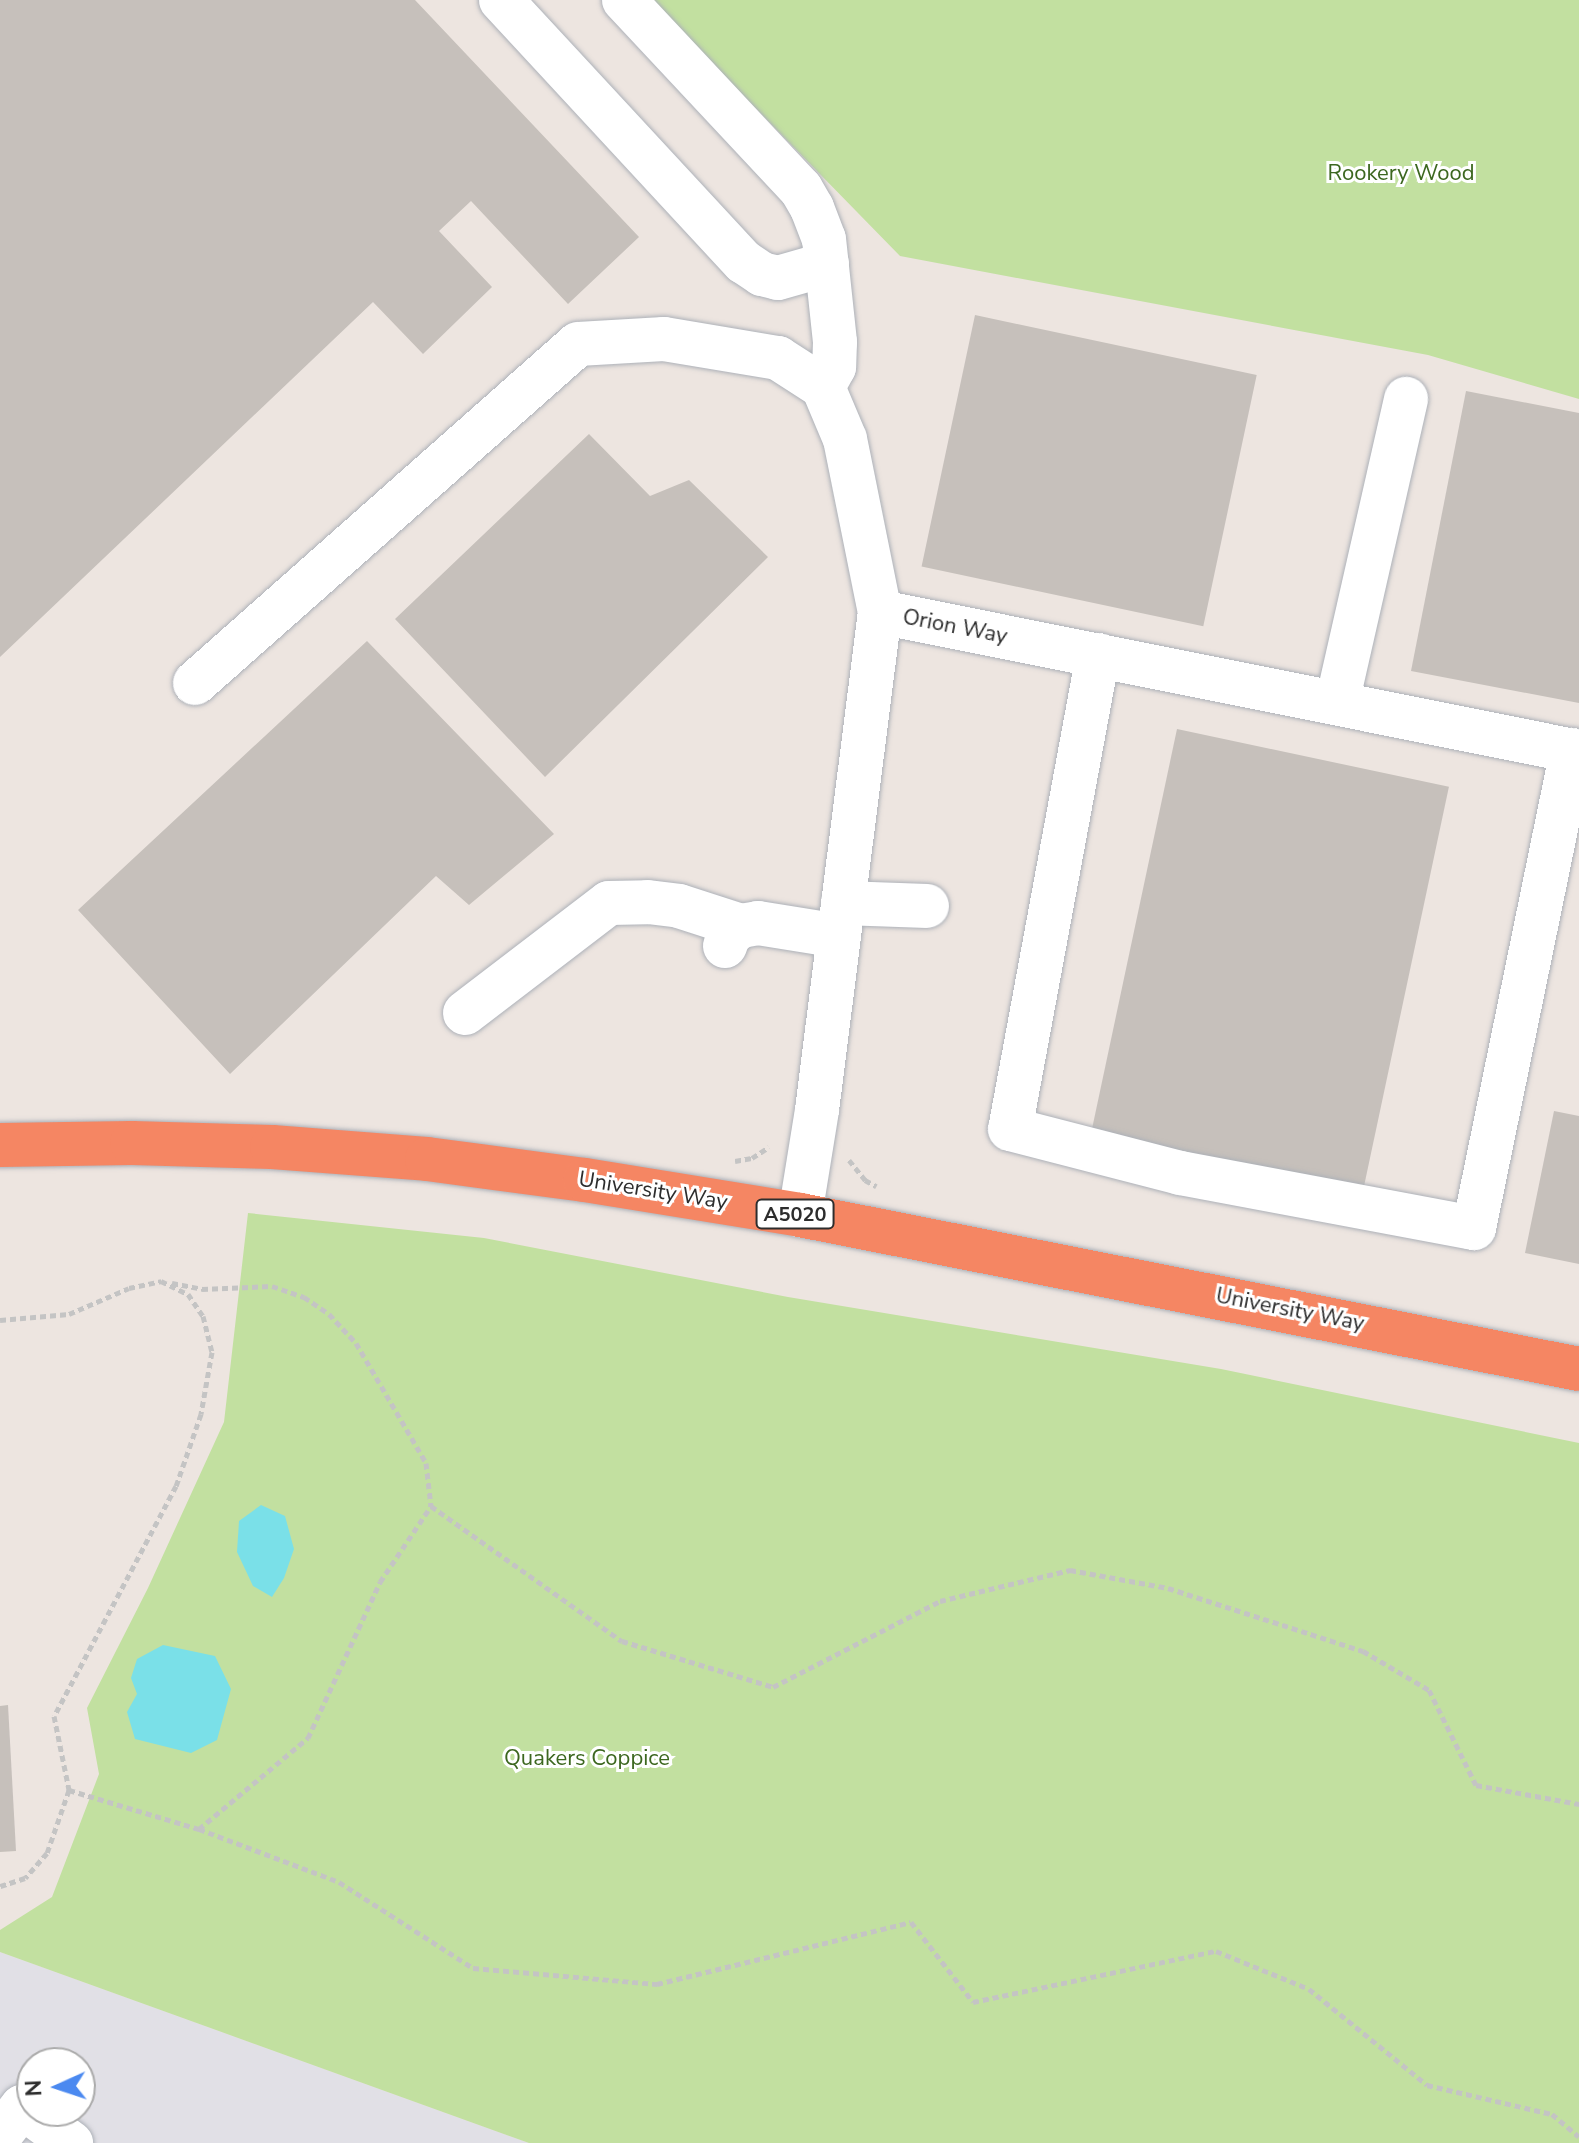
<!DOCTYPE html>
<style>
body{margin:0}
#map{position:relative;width:1579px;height:2143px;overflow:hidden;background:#ede5e0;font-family:"Nunito Sans",sans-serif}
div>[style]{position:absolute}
.industrial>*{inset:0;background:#e1e0e6}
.green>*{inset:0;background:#c2e0a0}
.water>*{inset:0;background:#7ae0e8}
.building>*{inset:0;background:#c6c0bb;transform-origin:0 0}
.path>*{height:5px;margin-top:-2.5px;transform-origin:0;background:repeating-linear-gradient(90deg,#c4c4c4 0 6px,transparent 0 10px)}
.roads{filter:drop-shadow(0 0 2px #adb1b8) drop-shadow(0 0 2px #adb1b8)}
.minor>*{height:44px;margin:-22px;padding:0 22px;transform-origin:22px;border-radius:22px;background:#fff}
.highway>*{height:44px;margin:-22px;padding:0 22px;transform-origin:22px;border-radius:22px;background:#f58663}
span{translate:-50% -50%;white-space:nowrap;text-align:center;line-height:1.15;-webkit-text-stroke:6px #fff;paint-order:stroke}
.shield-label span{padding:2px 6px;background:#fff;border:2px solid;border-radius:6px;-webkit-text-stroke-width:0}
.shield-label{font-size:20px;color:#2d2d2d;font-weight:700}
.park-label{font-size:22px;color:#3c671f}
.street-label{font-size:22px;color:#2d2d2d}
.north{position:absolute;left:16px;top:2047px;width:80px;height:80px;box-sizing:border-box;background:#fff;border:2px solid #ababab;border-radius:50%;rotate:267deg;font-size:22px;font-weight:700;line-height:32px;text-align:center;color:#2d2d2d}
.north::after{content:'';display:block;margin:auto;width:28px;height:36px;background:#4b89f0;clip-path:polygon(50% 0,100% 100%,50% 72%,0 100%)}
</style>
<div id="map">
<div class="industrial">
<div style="clip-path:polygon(evenodd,0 1952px,529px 2143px,0 2143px,0 1952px,32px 2063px,80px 2063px,80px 2111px,32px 2111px,32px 2063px)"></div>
</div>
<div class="green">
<div style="clip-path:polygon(650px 0,1579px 0,1579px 399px,1428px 355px,900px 256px)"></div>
<div style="clip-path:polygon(248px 1213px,484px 1238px,788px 1297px,1221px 1369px,1579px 1443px,1579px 2143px,529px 2143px,0 1952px,0 1930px,52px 1897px,99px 1774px,87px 1708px,148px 1588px,224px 1422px)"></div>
</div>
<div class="water">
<div style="clip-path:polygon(261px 1505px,285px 1516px,294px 1549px,284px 1578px,272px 1597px,253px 1586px,237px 1552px,239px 1521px)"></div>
<div style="clip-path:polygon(163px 1645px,215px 1656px,231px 1689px,217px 1740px,191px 1753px,135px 1739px,127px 1712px,137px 1694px,131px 1678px,137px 1659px)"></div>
</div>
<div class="building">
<div style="clip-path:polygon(0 0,415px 0,639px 237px,568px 304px,471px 201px,439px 231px,492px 287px,423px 354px,373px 302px,0 657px)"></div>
<div style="left:975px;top:315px;width:288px;height:257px;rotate:12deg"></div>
<div style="clip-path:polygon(1466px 391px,1579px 413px,1579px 703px,1411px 671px)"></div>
<div style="clip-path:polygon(589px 434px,650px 496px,689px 480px,768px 557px,545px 777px,395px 619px)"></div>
<div style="clip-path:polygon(367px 641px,554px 834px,469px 905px,436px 876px,230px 1074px,78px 910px)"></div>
<div style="left:1177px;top:729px;width:278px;height:412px;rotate:12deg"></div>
<div style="clip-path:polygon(1554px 1111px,1579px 1116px,1579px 1264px,1525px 1253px)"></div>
<div style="clip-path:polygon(8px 1705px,16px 1851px,0 1852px,0 1706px)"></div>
</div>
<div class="path">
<div style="left:849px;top:1160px;width:26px;rotate:51deg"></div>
<div style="left:865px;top:1180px;width:13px;rotate:29deg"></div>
<div style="left:735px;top:1161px;width:17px;rotate:-10deg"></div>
<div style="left:752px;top:1158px;width:20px;rotate:-33deg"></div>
<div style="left:172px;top:1283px;width:31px;rotate:11deg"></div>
<div style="left:202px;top:1289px;width:70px;rotate:-2.5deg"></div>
<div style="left:272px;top:1286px;width:34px;rotate:19deg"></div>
<div style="left:304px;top:1297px;width:30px;rotate:34deg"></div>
<div style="left:329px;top:1314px;width:40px;rotate:47deg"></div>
<div style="left:356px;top:1343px;width:139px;rotate:59.7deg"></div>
<div style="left:426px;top:1463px;width:43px;rotate:83.4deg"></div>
<div style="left:0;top:1320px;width:69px;rotate:-5deg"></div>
<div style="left:69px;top:1314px;width:65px;rotate:-23.4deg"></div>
<div style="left:129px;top:1288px;width:33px;rotate:-12deg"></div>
<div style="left:161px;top:1281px;width:30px;rotate:26deg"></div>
<div style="left:188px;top:1294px;width:27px;rotate:56deg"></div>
<div style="left:203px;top:1316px;width:37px;rotate:76deg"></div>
<div style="left:212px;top:1352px;width:63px;rotate:100.1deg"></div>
<div style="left:201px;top:1414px;width:76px;rotate:109.1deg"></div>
<div style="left:176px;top:1486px;width:260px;rotate:117.9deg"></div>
<div style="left:54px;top:1716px;width:76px;rotate:78.5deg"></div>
<div style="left:69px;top:1790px;width:67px;rotate:109.2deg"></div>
<div style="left:47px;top:1853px;width:33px;rotate:131deg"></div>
<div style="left:25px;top:1878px;width:26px;rotate:162deg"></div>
<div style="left:69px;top:1790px;width:136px;rotate:16.7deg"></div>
<div style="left:199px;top:1829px;width:142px;rotate:-39.9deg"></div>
<div style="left:308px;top:1738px;width:172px;rotate:-65.2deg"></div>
<div style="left:380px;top:1582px;width:92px;rotate:-56.1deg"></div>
<div style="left:431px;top:1506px;width:234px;rotate:35.3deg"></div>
<div style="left:622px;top:1641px;width:158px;rotate:16.9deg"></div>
<div style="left:773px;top:1687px;width:188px;rotate:-27.2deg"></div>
<div style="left:940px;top:1601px;width:134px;rotate:-13.4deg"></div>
<div style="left:1070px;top:1570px;width:100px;rotate:10.4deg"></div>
<div style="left:1168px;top:1588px;width:205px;rotate:17.9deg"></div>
<div style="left:1363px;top:1651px;width:77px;rotate:30.6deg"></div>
<div style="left:1429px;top:1690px;width:106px;rotate:63.7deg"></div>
<div style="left:1476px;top:1785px;width:105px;rotate:10.5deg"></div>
<div style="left:199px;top:1829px;width:150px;rotate:20.7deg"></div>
<div style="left:339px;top:1882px;width:159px;rotate:32.7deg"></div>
<div style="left:473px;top:1968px;width:185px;rotate:5deg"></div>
<div style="left:657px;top:1984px;width:261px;rotate:-13.7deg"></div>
<div style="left:911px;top:1922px;width:101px;rotate:52.2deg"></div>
<div style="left:973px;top:2002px;width:248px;rotate:-11.9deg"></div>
<div style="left:1216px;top:1951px;width:100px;rotate:22.2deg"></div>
<div style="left:1309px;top:1989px;width:152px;rotate:39.1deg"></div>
<div style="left:1427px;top:2085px;width:128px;rotate:13.1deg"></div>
<div style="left:1552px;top:2114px;width:35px;rotate:40deg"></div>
</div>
<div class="roads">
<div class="minor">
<div style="left:501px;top:0;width:357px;rotate:47.2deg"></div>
<div style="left:744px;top:262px;width:22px;rotate:34deg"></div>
<div style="left:762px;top:274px;width:16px;rotate:14deg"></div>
<div style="left:778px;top:278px;width:51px;rotate:-15.9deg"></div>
<div style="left:624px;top:0;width:259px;rotate:46.9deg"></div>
<div style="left:801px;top:189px;width:22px;rotate:60deg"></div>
<div style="left:812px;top:208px;width:33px;rotate:69deg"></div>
<div style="left:824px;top:239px;width:104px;rotate:83.9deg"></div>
<div style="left:835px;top:342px;width:25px;rotate:92deg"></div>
<div style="left:834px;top:367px;width:23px;rotate:119deg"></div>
<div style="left:1098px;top:655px;width:482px;rotate:100.5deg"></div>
<div style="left:1010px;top:1129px;width:176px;rotate:14.5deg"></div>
<div style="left:1180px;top:1173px;width:299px;rotate:10.6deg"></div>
<div style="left:1474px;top:1228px;width:488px;rotate:-78.4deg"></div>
<div style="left:195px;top:683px;width:511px;rotate:-41.51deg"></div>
<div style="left:578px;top:344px;width:86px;rotate:-3.3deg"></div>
<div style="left:664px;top:339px;width:116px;rotate:9.5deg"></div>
<div style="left:778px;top:358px;width:54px;rotate:32.8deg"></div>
<div style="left:823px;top:387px;width:56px;rotate:67.1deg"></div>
<div style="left:845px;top:439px;width:177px;rotate:78.6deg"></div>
<div style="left:1337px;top:703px;width:312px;rotate:-77.2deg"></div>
<div style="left:843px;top:903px;width:84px;rotate:2deg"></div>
<div style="left:725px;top:946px;width:12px;rotate:-70deg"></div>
<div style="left:729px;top:935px;width:15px;rotate:-37deg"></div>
<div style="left:741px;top:926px;width:17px;rotate:-10deg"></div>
<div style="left:758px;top:923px;width:82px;rotate:9.1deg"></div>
<div style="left:465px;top:1013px;width:181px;rotate:-37.4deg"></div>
<div style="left:609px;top:903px;width:39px;rotate:-1deg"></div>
<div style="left:648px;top:902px;width:31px;rotate:7deg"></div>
<div style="left:679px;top:906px;width:65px;rotate:17.9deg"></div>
<div style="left:800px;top:1215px;width:106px;rotate:-80.8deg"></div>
<div style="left:817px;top:1110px;width:502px;rotate:-82.79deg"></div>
<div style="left:880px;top:612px;width:713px;rotate:11.33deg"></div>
<div style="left:0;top:2135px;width:36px;rotate:-52deg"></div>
<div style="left:22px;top:2107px;width:61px;rotate:36.3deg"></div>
</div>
<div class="highway">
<div style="left:0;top:1145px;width:132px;rotate:-0.9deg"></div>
<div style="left:132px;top:1143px;width:140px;rotate:1.6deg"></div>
<div style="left:272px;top:1147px;width:155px;rotate:4.4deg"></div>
<div style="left:427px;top:1159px;width:159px;rotate:7.6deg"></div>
<div style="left:585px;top:1180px;width:218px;rotate:9.2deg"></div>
<div style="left:800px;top:1215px;width:794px;rotate:11.18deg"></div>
</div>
</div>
<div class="shield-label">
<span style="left:795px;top:1214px">A5020</span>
</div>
<div class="park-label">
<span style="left:1401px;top:174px">Rookery Wood</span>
<span style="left:587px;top:1759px">Quakers Coppice</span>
</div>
<div class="street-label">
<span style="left:955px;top:627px;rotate:11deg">Orion Way</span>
<span style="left:653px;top:1191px;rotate:9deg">University Way</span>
<span style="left:1290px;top:1310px;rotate:11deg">University Way</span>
</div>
<div class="north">N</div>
</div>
